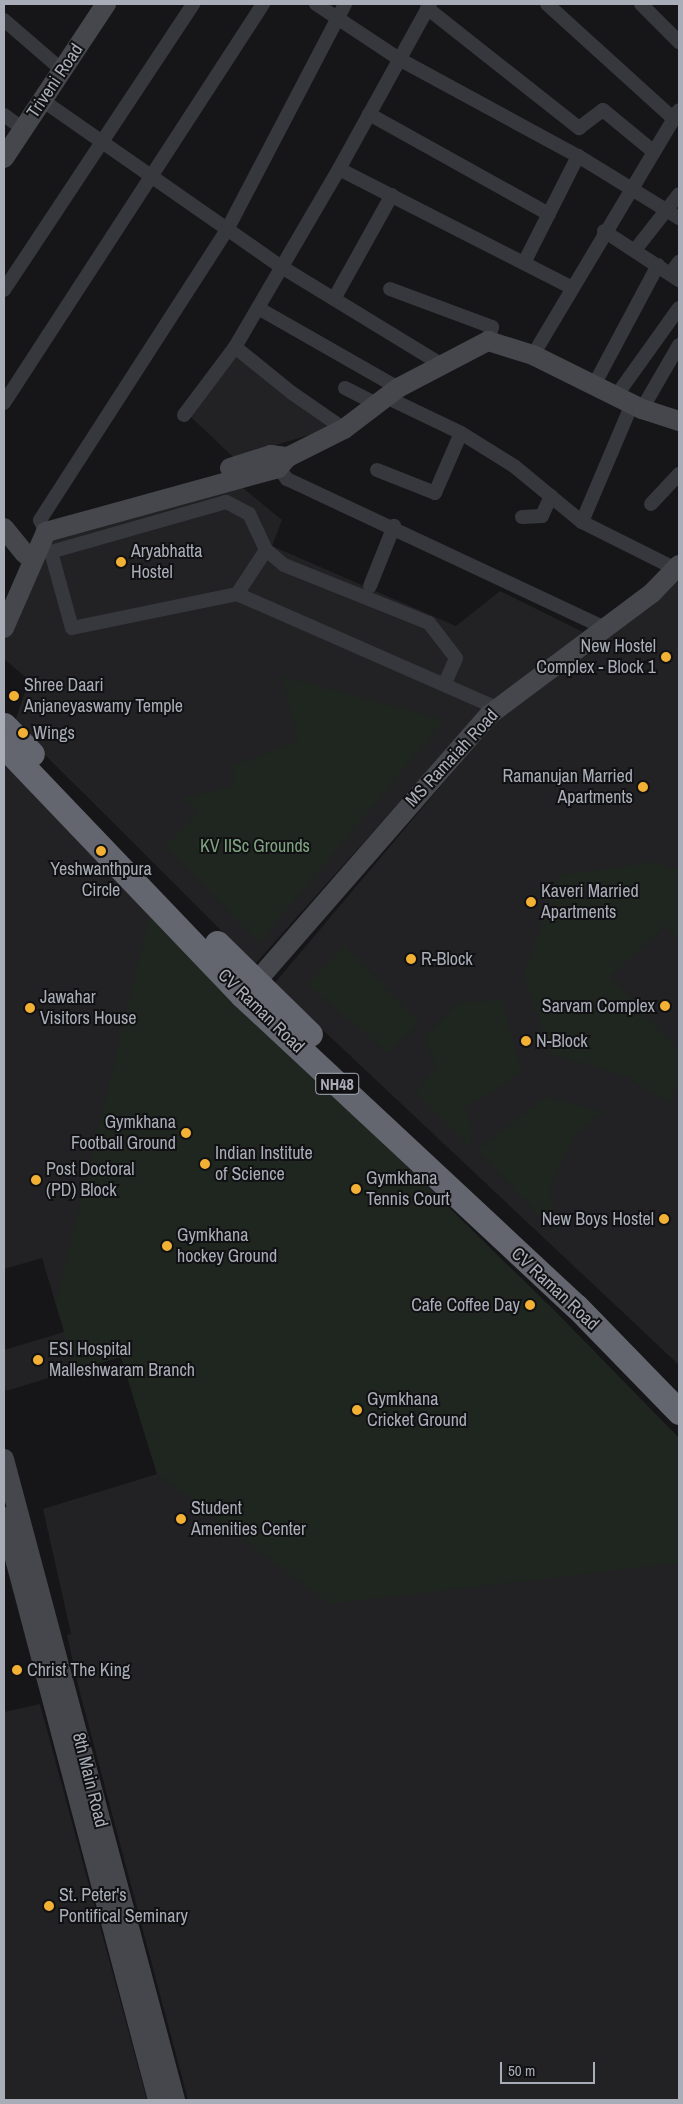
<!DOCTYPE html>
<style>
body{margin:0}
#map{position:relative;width:683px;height:2104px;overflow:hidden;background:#161618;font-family:"Archivo Narrow",sans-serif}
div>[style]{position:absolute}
.built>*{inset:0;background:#222225}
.green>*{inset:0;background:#1e261f}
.street>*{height:14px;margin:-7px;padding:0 7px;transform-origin:7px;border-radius:7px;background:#37383d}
.secondary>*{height:20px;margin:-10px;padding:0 10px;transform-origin:10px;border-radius:10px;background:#45474d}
.highway>*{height:25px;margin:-12.5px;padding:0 12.5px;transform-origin:12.5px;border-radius:12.5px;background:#63666e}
.dots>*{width:14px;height:14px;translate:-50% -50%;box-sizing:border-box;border:2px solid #111113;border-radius:50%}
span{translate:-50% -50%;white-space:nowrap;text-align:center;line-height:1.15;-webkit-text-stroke:4px #111113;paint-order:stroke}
.shield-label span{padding:1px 4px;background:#111113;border:1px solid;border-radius:4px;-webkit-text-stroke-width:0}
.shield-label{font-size:16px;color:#a8adb8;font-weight:700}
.street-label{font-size:18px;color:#a8adb8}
.poi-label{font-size:18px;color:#a8adb8}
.left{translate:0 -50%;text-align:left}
.right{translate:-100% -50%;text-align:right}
.park-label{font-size:18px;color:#7fa381}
.frame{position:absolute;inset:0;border:5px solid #a8adb8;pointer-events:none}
.scale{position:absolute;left:500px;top:2062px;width:95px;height:22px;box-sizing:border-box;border:2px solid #a8adb8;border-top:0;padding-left:6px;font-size:15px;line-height:18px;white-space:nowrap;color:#a8adb8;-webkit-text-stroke:4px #111113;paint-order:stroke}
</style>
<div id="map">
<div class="built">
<div style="clip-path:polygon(235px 356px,335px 427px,234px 458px,190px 416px)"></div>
<div style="clip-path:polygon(238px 484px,282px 520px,272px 546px,456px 626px,500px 591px,583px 632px,481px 711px,255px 964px,14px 724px,29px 680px,4px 659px,4px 640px,48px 538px)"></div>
<div style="clip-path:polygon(679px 575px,679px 1365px,274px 984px,499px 717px,642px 612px)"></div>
<div style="clip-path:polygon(4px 765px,50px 806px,679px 1438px,679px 2100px,188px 2100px,79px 1689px,67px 1635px,71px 1634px,43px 1509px,157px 1474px,121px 1356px,6px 1391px,4px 1383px,4px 1350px,64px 1332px,42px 1258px,4px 1269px)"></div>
<div style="clip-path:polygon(40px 1704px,147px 2100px,4px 2100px,4px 1712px)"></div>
</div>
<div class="green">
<div style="clip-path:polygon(282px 676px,444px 720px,259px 943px,166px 846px,199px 811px,183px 798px,235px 786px,232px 766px,298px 741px)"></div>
<div style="clip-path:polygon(655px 862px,679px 870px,679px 941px,666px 925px,610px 977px,679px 1050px,679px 1085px,668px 1103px,628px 1077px,550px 1054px,524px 975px,559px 875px)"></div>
<div style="clip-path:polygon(151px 911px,237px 1001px,556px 1312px,679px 1438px,679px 1563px,330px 1604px,157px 1474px,121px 1357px,76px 1370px,56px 1303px)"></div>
<div style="clip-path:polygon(345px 946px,420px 1023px,388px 1053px,307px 984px)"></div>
<div style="clip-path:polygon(502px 1000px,521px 1071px,494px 1091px,464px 1107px,472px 1126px,470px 1147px,415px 1092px,436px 1068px,424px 1038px,459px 1002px)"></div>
<div style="clip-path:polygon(546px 1097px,603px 1112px,574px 1136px,549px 1191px,558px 1235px,477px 1150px)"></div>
</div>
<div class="street">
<div style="left:316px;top:4px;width:100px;rotate:33.5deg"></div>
<div style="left:399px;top:59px;width:204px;rotate:28.5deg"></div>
<div style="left:578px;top:156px;width:119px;rotate:31.5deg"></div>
<div style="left:547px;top:4px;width:171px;rotate:42.2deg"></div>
<div style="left:641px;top:4px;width:54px;rotate:45deg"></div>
<div style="left:427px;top:8px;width:194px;rotate:38.3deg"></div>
<div style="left:579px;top:128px;width:30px;rotate:-37deg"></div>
<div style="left:603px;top:110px;width:66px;rotate:39.5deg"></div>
<div style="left:4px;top:20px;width:77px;rotate:40.8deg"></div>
<div style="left:42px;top:100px;width:290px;rotate:34.9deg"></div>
<div style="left:280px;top:266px;width:190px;rotate:31.4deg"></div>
<div style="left:369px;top:114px;width:206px;rotate:29.1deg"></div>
<div style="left:4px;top:115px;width:24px;rotate:36deg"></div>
<div style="left:339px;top:169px;width:260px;rotate:27deg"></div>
<div style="left:604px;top:231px;width:90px;rotate:33.2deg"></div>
<div style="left:635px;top:250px;width:71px;rotate:-51.8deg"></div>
<div style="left:525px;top:261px;width:118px;rotate:-63.2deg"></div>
<div style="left:671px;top:273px;width:14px;rotate:-54deg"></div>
<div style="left:390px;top:289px;width:109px;rotate:20.4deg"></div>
<div style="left:492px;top:327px;width:15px;rotate:106deg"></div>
<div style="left:4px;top:290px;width:343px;rotate:-56.5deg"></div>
<div style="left:334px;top:299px;width:119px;rotate:-60.9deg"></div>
<div style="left:258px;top:308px;width:161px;rotate:29.7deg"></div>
<div style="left:235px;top:347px;width:73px;rotate:38.9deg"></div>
<div style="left:292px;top:393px;width:63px;rotate:34.7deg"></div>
<div style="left:533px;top:355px;width:285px;rotate:-59.2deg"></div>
<div style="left:594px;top:385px;width:136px;rotate:-61.9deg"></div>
<div style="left:345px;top:388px;width:36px;rotate:27deg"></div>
<div style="left:616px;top:396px;width:108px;rotate:-54.4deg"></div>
<div style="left:386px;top:397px;width:83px;rotate:25.6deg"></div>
<div style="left:461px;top:433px;width:62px;rotate:31.9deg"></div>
<div style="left:514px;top:466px;width:88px;rotate:39.5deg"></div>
<div style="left:4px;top:403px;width:476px;rotate:-57deg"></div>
<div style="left:632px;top:404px;width:128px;rotate:113deg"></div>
<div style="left:582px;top:522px;width:105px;rotate:26.6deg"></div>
<div style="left:642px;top:409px;width:74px;rotate:-60deg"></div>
<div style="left:184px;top:415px;width:85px;rotate:-53.1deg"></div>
<div style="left:235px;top:347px;width:206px;rotate:-59.7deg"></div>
<div style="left:339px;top:169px;width:188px;rotate:-61.1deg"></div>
<div style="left:273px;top:460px;width:24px;rotate:54deg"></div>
<div style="left:287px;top:479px;width:349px;rotate:25.1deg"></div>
<div style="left:377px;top:470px;width:62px;rotate:21.6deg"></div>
<div style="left:435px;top:493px;width:65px;rotate:-66.6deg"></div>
<div style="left:651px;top:504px;width:41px;rotate:-47deg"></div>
<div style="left:522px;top:517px;width:20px;rotate:-3deg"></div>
<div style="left:542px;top:516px;width:22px;rotate:-66deg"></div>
<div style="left:46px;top:532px;width:13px;rotate:-117deg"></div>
<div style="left:40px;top:520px;width:347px;rotate:-57.2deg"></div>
<div style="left:228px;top:228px;width:253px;rotate:-62.4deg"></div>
<div style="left:370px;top:586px;width:65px;rotate:-68.2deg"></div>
<div style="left:237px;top:594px;width:53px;rotate:-56.6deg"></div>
<div style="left:445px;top:683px;width:27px;rotate:-66deg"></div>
<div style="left:456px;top:658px;width:44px;rotate:-127.6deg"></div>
<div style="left:429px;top:623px;width:156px;rotate:-158.2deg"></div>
<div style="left:284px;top:565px;width:23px;rotate:-140deg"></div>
<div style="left:266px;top:550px;width:40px;rotate:-115deg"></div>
<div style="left:249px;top:514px;width:26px;rotate:-152deg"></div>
<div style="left:226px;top:502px;width:182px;rotate:164.1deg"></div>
<div style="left:51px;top:552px;width:79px;rotate:74.6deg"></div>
<div style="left:72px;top:628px;width:168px;rotate:-11.6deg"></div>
<div style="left:237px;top:594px;width:284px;rotate:23.7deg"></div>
</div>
<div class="secondary">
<div style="left:4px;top:158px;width:185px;rotate:-56.5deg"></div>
<div style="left:230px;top:468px;width:43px;rotate:-17.6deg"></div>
<div style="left:271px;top:455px;width:17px;rotate:7deg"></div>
<div style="left:4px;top:528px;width:33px;rotate:51deg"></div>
<div style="left:4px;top:628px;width:105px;rotate:-66.4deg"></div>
<div style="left:46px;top:532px;width:241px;rotate:-15.4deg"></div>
<div style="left:278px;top:468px;width:15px;rotate:-48deg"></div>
<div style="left:288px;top:457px;width:63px;rotate:-26.6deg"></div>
<div style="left:344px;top:429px;width:68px;rotate:-37.2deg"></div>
<div style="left:398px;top:388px;width:102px;rotate:-27.6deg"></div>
<div style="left:488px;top:341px;width:47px;rotate:17.3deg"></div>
<div style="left:533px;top:355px;width:122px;rotate:26.4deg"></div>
<div style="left:642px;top:409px;width:39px;rotate:18deg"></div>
<div style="left:255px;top:983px;width:356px;rotate:-48.9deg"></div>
<div style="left:489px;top:715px;width:204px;rotate:-36.8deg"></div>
<div style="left:652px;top:593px;width:39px;rotate:-46deg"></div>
<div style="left:4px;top:1459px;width:663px;rotate:75.06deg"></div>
<div style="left:4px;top:1517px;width:603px;rotate:75.2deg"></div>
</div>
<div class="highway">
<div style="left:4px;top:725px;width:40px;rotate:46deg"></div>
<div style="left:4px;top:746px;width:344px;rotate:46.3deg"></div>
<div style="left:242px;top:995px;width:456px;rotate:43deg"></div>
<div style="left:576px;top:1306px;width:148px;rotate:45.8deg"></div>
<div style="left:217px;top:943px;width:130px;rotate:44.4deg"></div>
</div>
<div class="dots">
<div style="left:121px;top:562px;background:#f2b134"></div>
<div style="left:666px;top:657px;background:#f2b134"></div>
<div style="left:14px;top:696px;background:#f2b134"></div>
<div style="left:23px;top:733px;background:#f2b134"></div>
<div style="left:643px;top:787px;background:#f2b134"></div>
<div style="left:101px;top:851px;background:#f2b134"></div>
<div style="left:531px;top:902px;background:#f2b134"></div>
<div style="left:411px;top:959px;background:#f2b134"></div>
<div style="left:665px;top:1006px;background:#f2b134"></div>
<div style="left:30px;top:1008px;background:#f2b134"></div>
<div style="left:526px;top:1041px;background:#f2b134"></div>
<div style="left:186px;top:1133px;background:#f2b134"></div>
<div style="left:205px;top:1164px;background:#f2b134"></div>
<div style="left:36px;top:1180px;background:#f2b134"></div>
<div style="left:356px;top:1189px;background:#f2b134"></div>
<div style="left:664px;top:1219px;background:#f2b134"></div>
<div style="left:167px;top:1246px;background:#f2b134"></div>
<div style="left:530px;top:1305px;background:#f2b134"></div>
<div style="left:38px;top:1360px;background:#f2b134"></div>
<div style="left:357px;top:1410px;background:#f2b134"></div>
<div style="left:181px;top:1519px;background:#f2b134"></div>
<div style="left:17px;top:1670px;background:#f2b134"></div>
<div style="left:49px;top:1906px;background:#f2b134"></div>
</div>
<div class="shield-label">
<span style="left:337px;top:1084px">NH48</span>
</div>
<div class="street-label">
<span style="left:55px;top:81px;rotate:-56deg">Triveni Road</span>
<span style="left:452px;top:758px;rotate:-47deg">MS Ramaiah Road</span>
<span style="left:261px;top:1011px;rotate:44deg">CV Raman Road</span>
<span style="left:555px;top:1289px;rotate:43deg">CV Raman Road</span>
<span style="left:90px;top:1780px;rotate:76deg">8th Main Road</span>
</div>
<div class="poi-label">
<span class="left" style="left:131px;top:562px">Aryabhatta<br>Hostel</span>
<span class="right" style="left:656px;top:657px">New Hostel<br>Complex - Block 1</span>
<span class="left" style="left:24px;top:696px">Shree Daari<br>Anjaneyaswamy Temple</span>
<span class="left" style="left:33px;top:733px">Wings</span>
<span class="right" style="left:633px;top:787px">Ramanujan Married<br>Apartments</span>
<span style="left:101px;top:880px">Yeshwanthpura<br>Circle</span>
<span class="left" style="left:541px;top:902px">Kaveri Married<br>Apartments</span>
<span class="left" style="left:421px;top:959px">R-Block</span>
<span class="left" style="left:40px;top:1008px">Jawahar<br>Visitors House</span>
<span class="right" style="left:655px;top:1006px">Sarvam Complex</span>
<span class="left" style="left:536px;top:1041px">N-Block</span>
<span class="right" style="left:176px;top:1133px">Gymkhana<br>Football Ground</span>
<span class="left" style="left:215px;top:1164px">Indian Institute<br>of Science</span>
<span class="left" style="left:46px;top:1180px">Post Doctoral<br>(PD) Block</span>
<span class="left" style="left:366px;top:1189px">Gymkhana<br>Tennis Court</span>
<span class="right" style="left:654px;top:1219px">New Boys Hostel</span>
<span class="left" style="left:177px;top:1246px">Gymkhana<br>hockey Ground</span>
<span class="right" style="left:520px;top:1305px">Cafe Coffee Day</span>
<span class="left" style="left:49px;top:1360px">ESI Hospital<br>Malleshwaram Branch</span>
<span class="left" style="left:367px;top:1410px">Gymkhana<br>Cricket Ground</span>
<span class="left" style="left:191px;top:1519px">Student<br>Amenities Center</span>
<span class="left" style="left:27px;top:1670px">Christ The King</span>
<span class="left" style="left:59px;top:1906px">St. Peter's<br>Pontifical Seminary</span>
</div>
<div class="park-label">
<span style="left:255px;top:846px">KV IISc Grounds</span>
</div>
<div class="frame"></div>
<div class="scale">50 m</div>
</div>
